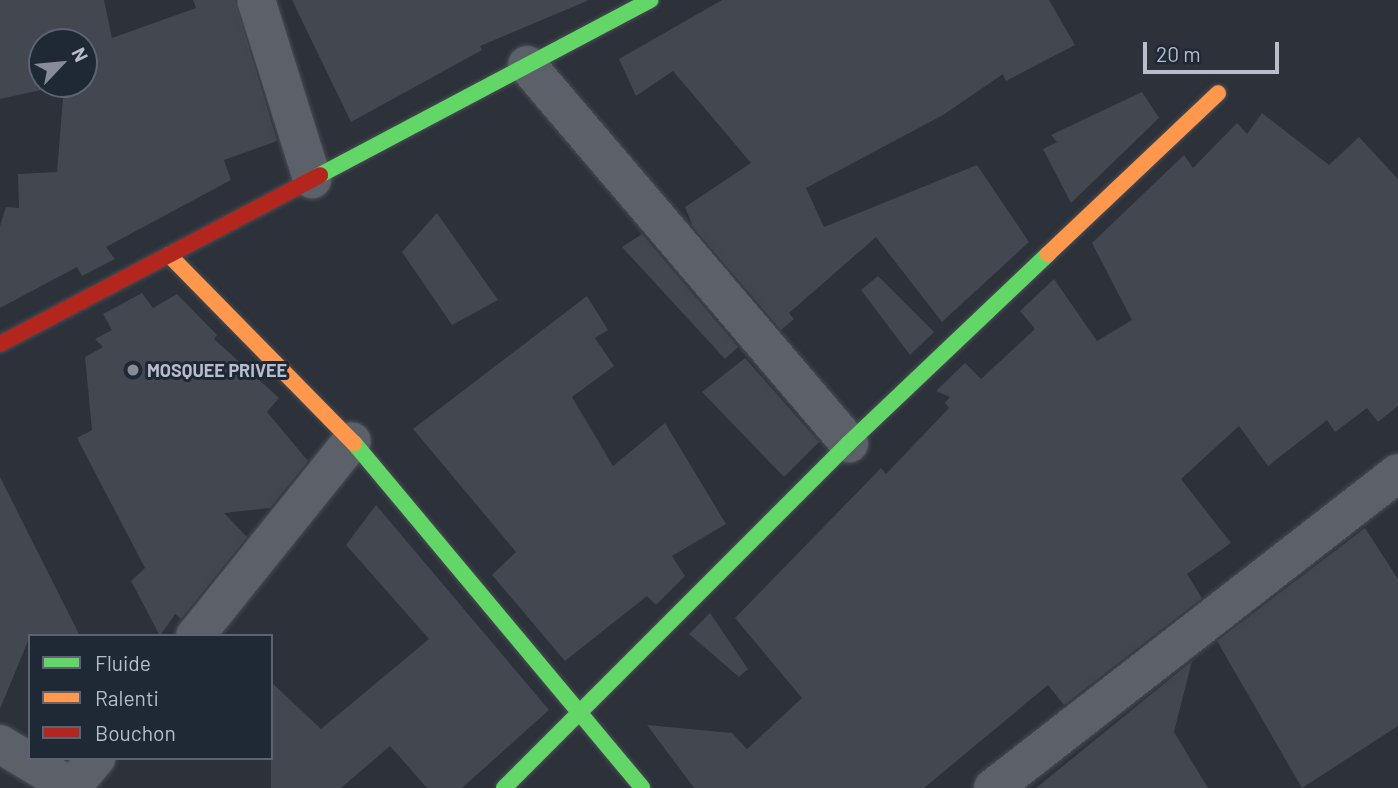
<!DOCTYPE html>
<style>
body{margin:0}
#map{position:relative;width:1398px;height:788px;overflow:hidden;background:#2c313a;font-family:Barlow,sans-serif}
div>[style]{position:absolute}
.building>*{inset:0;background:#43474f}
.roads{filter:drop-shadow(0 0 2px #484c53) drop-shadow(0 0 2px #484c53)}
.street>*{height:38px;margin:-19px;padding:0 19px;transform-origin:19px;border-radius:19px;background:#5c6068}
.fast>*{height:16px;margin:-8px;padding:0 8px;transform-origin:8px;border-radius:8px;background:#63d668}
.slow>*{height:16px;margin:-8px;padding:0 8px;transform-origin:8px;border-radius:8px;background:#ff974d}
.jam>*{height:16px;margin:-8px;padding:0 8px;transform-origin:8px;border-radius:8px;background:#b3261e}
.dots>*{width:19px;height:19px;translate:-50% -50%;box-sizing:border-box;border:4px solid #1f2835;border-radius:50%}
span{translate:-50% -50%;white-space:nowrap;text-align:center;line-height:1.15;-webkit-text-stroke:6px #1f2835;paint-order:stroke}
.poi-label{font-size:18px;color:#b7beca;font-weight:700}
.left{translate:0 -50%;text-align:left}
.legend{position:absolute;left:28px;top:634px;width:245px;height:126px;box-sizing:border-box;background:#1f2835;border:2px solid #5c6471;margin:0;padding:9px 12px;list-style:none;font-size:21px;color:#b7beca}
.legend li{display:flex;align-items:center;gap:14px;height:35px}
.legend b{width:35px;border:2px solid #5c6471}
.north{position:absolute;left:28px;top:28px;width:70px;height:70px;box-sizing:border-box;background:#1f2835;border:2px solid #5c6471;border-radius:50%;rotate:64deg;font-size:19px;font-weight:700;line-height:28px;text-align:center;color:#b7beca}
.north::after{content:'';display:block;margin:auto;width:24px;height:32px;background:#868d98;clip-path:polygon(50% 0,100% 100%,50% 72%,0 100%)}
.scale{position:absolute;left:1143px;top:42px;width:136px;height:32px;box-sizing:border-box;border:4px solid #b7beca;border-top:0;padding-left:9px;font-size:21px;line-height:24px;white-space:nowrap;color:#b7beca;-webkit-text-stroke:5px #1f2835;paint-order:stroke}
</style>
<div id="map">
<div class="building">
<div style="clip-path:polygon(evenodd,0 0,104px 0,112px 38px,196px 8px,193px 0,235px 0,277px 141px,224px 160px,231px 180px,106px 247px,115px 259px,82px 276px,77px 267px,0 308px,0 226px,6px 207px,19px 208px,18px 174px,57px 172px,64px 85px,0 99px,0 0,42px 42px,84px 42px,84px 84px,42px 84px,42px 42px)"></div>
<div style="clip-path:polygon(292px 0,587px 0,587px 1px,480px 46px,482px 50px,351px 122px)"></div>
<div style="clip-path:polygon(722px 0,1049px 0,1075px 45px,1006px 81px,1003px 74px,943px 115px,806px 188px,824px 227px,977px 165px,1029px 242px,942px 322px,876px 237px,789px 313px,794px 319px,781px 330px,693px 227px,685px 207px,751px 163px,673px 71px,636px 96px,619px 59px)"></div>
<div style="clip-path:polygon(1142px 92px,1159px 118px,1071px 203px,1043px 149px,1057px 142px,1051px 135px)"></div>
<div style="clip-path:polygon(1262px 113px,1329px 165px,1359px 137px,1398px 179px,1398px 406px,1378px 422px,1367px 408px,1335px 432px,1327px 420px,1268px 466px,1239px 426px,1181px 479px,1231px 543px,1187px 574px,1202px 598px,1064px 705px,1048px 685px,924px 788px,694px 788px,647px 725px,732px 733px,747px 749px,802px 698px,735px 618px,881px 468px,886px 474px,949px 408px,945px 403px,950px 397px,936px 391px,965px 363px,981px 379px,1035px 329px,1020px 311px,1054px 279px,1097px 341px,1132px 320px,1092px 243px,1184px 155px,1193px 168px,1237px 123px,1247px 134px)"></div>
<div style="clip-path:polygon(437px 213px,498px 300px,452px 325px,402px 252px)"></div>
<div style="clip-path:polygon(642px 234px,738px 347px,725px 359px,622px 247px)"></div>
<div style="clip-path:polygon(878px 276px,934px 332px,910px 355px,861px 290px)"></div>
<div style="clip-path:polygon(142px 293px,153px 308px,177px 294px,217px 335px,214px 339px,279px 398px,267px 412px,308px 461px,270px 508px,224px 513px,247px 537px,181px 619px,175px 614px,160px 636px,131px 581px,145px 568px,77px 438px,92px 430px,85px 357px,103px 347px,95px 339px,112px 330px,103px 314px)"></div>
<div style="clip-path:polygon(587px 296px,608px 330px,595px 338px,614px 366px,572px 397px,613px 466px,665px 423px,726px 524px,672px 556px,685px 576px,656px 605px,647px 596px,565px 661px,492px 575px,516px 552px,413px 429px)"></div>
<div style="clip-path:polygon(745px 358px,819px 442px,784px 477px,702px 392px)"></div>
<div style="clip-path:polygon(0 477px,80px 636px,30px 636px,0 709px)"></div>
<div style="clip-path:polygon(376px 505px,549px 710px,462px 788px,427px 788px,390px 746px,341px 788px,271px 788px,271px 682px,321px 729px,429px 639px,346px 545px)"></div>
<div style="clip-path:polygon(1365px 528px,1398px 579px,1398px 726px,1302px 788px,1217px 641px)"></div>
<div style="clip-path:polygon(710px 613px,748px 669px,739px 677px,689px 634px)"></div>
<div style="clip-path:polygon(1192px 661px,1174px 732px,1208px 788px,1036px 788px)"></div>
</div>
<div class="roads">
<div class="street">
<div style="left:256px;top:0;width:188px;rotate:72.6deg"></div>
<div style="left:527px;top:65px;width:497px;rotate:49.6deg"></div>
<div style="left:195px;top:636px;width:250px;rotate:-51.2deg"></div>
<div style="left:0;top:744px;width:85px;rotate:31.1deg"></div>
<div style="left:72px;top:787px;width:38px;rotate:-50deg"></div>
<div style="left:993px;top:788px;width:513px;rotate:-37.87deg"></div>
</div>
<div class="fast">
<div style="left:320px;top:175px;width:374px;rotate:-27.9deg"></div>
<div style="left:354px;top:443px;width:449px;rotate:50.1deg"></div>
<div style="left:504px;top:788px;width:488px;rotate:-45deg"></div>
<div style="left:849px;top:443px;width:274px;rotate:-43.5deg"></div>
</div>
<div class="slow">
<div style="left:1048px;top:254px;width:234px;rotate:-43.4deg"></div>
<div style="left:169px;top:255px;width:264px;rotate:45.5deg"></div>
</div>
<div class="jam">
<div style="left:0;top:344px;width:362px;rotate:-27.8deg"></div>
</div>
</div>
<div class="dots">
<div style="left:133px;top:370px;background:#868d98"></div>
</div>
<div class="poi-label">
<span class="left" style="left:147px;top:370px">MOSQUEE PRIVEE</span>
</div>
<ul class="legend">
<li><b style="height:9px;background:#63d668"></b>Fluide</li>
<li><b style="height:9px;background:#ff974d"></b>Ralenti</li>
<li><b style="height:9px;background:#b3261e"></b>Bouchon</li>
</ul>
<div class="north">N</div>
<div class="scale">20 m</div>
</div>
